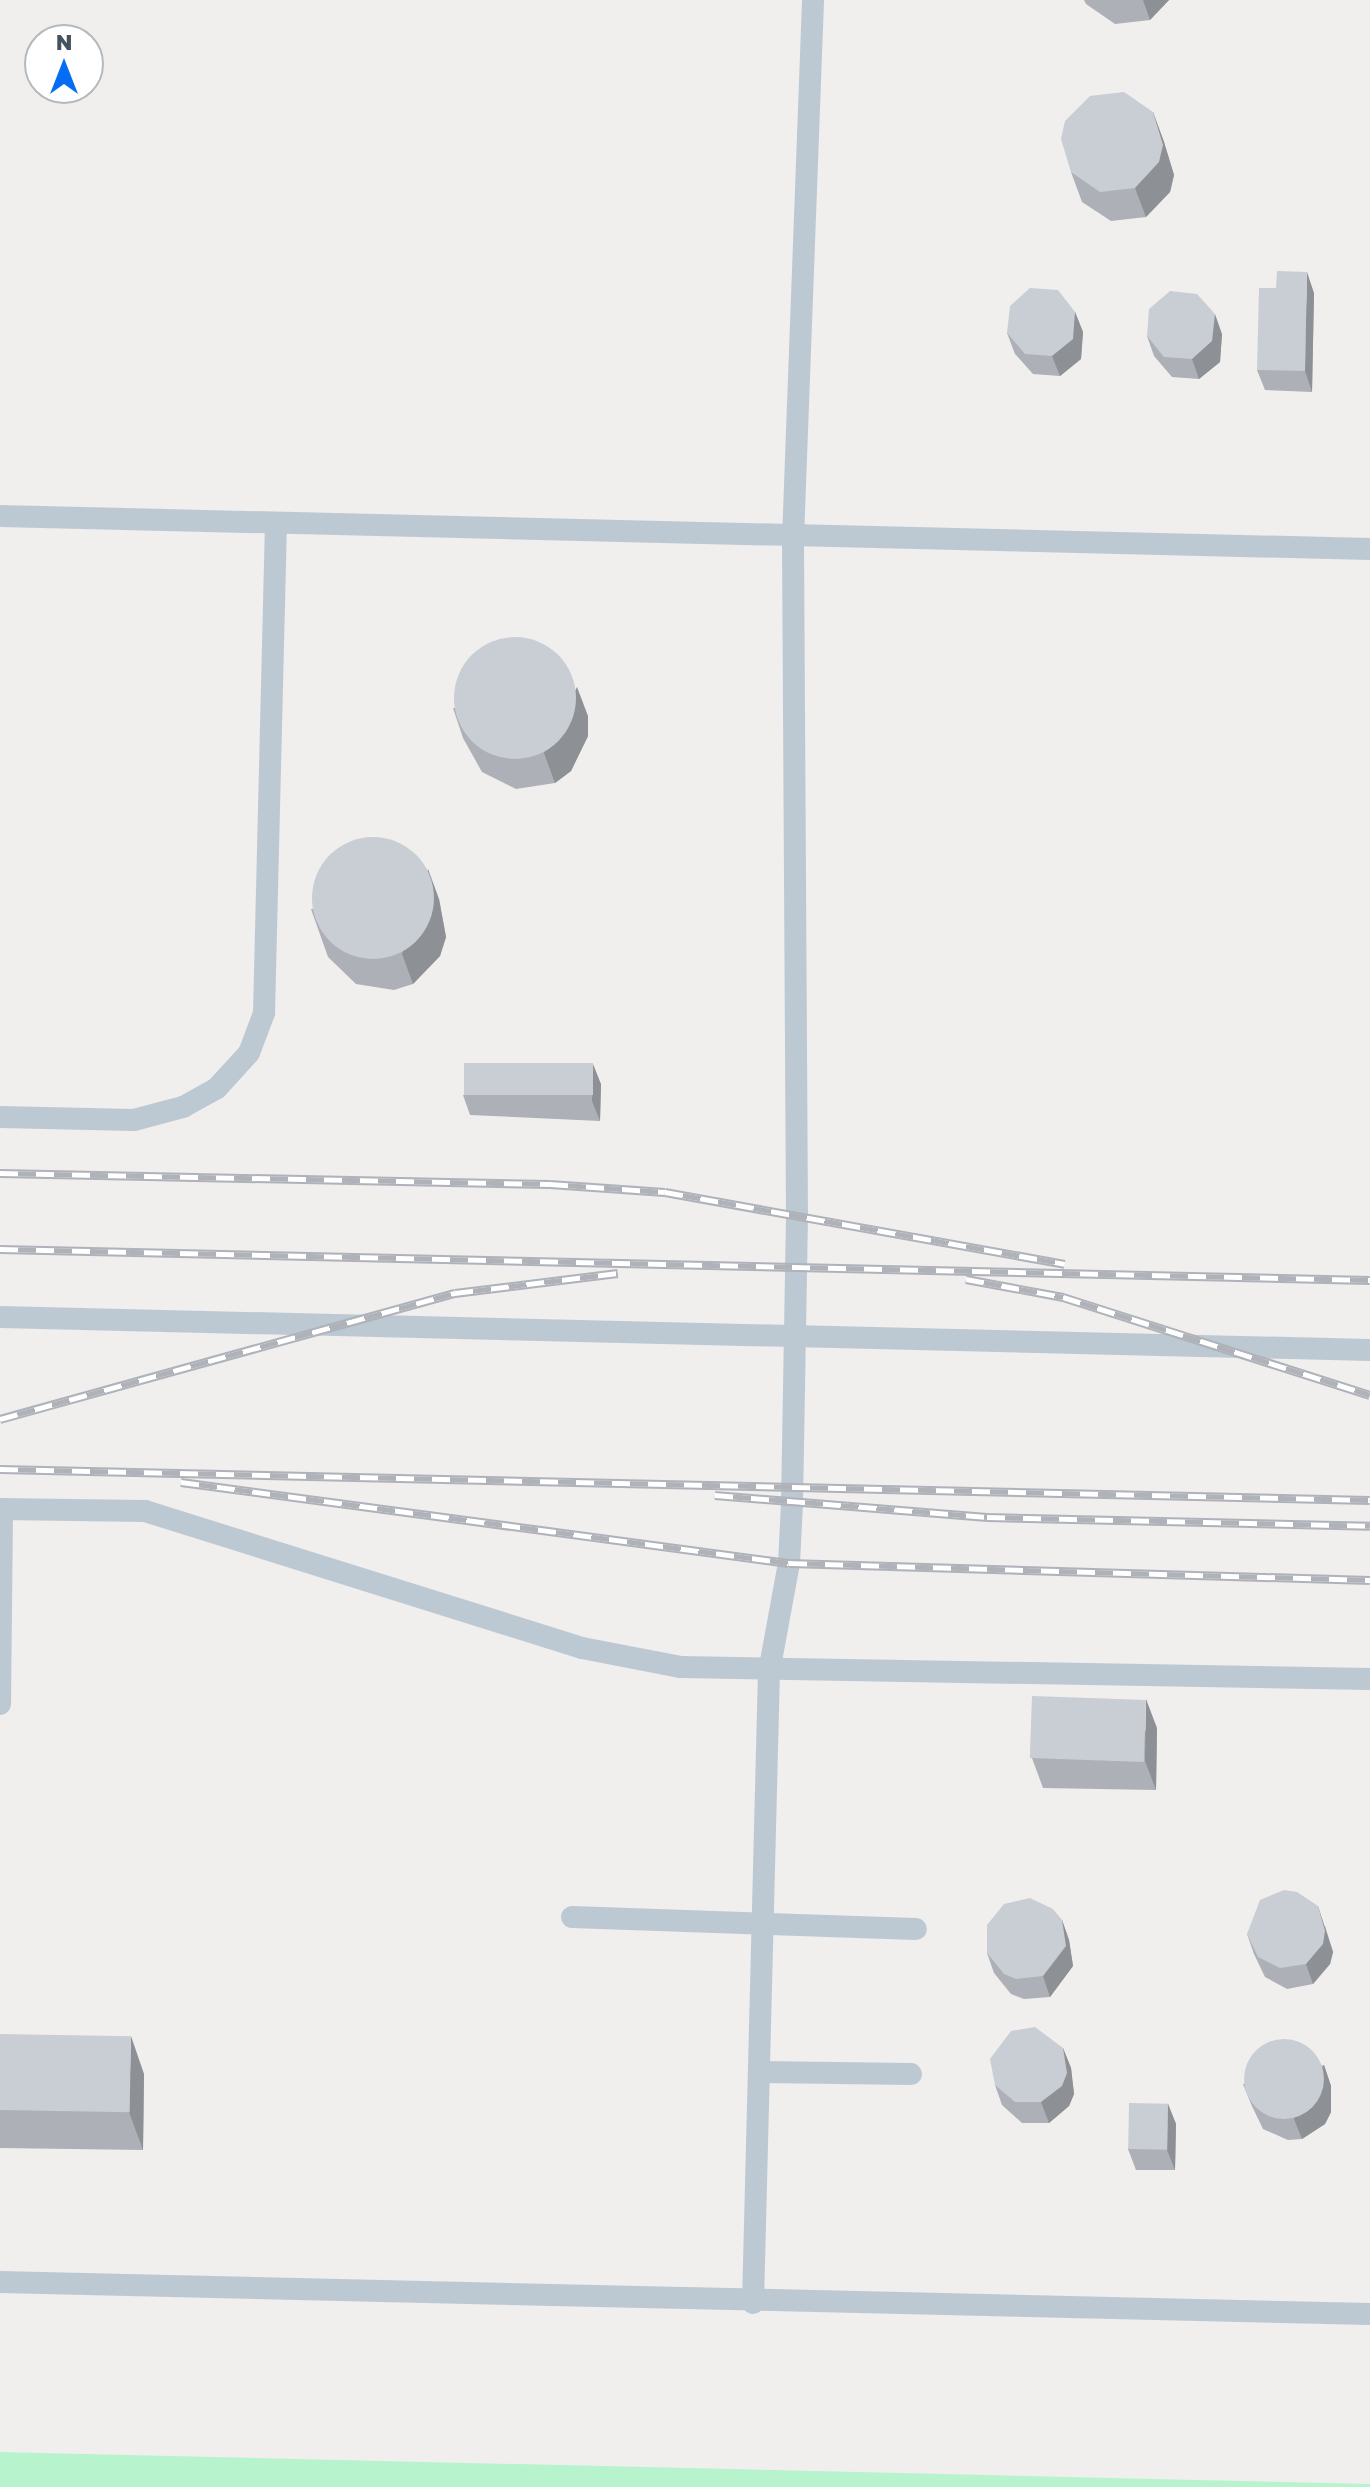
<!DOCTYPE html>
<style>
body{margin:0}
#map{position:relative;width:1370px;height:2487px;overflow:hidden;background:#f1eeee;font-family:"Golos Text",sans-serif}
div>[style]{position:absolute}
.green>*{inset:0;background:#b7f4ce}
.lane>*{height:22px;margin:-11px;padding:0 11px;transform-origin:11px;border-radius:11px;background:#bdc9d2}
.rail>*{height:9px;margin-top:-4.5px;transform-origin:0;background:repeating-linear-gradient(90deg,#fff 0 18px,#afb3b9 0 36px);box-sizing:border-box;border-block:2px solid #afb3b9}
.wall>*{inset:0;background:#adb0b6}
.shaded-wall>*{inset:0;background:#8d9094}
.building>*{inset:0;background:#c9cdd4;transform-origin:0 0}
.round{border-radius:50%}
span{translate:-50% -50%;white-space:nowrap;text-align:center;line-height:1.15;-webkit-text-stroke:6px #fff;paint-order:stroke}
.north{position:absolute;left:24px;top:24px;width:80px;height:80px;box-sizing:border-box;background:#fff;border:2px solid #b4b9bf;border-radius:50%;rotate:0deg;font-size:22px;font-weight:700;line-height:32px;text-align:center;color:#44515e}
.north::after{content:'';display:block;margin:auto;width:28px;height:36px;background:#046df4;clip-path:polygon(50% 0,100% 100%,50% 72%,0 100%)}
</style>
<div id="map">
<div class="green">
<div style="clip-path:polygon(0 2452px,1370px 2484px,1370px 2487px,0 2487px)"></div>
</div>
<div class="lane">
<div style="left:0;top:516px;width:1370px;rotate:1.38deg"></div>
<div style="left:0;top:1117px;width:134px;rotate:1.3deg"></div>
<div style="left:134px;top:1120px;width:51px;rotate:-14.9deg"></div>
<div style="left:183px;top:1107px;width:39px;rotate:-29deg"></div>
<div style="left:217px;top:1088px;width:47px;rotate:-47.6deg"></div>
<div style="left:249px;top:1053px;width:43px;rotate:-69.4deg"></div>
<div style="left:264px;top:1013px;width:489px;rotate:-88.6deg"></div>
<div style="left:0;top:1317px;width:1370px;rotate:1.38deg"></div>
<div style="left:0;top:1509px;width:145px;rotate:0.8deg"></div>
<div style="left:145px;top:1511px;width:458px;rotate:17.4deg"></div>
<div style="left:582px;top:1648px;width:101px;rotate:10.9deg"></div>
<div style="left:681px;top:1667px;width:689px;rotate:1deg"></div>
<div style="left:0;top:1704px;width:195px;rotate:-89.4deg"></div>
<div style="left:572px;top:1917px;width:344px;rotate:2deg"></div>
<div style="left:759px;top:2072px;width:152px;rotate:0.8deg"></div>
<div style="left:0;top:2282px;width:1370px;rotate:1.34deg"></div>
<div style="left:753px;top:2303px;width:631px;rotate:-88.55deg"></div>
<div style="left:769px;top:1672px;width:111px;rotate:-79.6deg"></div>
<div style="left:789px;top:1563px;width:60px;rotate:-87.1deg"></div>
<div style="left:792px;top:1503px;width:287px;rotate:-89deg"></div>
<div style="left:797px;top:1216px;width:677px;rotate:-90.34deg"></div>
<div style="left:793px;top:539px;width:539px;rotate:-87.87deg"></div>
</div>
<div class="rail">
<div style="left:0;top:1173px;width:550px;rotate:1.15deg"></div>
<div style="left:550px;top:1184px;width:115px;rotate:4deg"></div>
<div style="left:665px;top:1192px;width:406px;rotate:10.2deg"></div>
<div style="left:0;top:1249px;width:1370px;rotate:1.3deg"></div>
<div style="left:966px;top:1279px;width:99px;rotate:10.5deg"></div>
<div style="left:1063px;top:1297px;width:322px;rotate:17.7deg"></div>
<div style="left:0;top:1419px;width:472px;rotate:-15.5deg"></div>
<div style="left:455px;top:1293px;width:164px;rotate:-7deg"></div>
<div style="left:0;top:1469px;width:1370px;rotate:1.3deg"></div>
<div style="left:181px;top:1482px;width:613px;rotate:7.59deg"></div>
<div style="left:789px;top:1563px;width:581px;rotate:1.68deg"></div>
<div style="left:715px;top:1495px;width:273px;rotate:4.6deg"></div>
<div style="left:987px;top:1517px;width:383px;rotate:1.3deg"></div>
</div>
<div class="wall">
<div style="clip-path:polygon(1084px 0,1169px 0,1150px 20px,1115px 24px,1086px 4px)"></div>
<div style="clip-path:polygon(1153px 112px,1164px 142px,1174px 175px,1170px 192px,1146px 217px,1111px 221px,1082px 202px,1071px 172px)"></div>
<div style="clip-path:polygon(1314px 293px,1312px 392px,1265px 390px,1257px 370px)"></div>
<div style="clip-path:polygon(1075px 312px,1083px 332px,1081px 359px,1060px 376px,1033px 374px,1015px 354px,1007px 333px)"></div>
<div style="clip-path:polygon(1222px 334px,1220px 362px,1199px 379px,1172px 377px,1154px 356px,1147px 336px)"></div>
<div style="clip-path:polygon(453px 708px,588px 716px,588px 736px,571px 771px,555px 783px,516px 789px,482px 772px,463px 738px)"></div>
<div style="clip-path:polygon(439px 899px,446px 937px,440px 956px,413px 984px,394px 990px,356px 984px,328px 957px,311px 909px)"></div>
<div style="clip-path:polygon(601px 1084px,600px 1121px,470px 1115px,463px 1095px)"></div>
<div style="clip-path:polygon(1157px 1728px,1156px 1790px,1043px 1788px,1032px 1758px)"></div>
<div style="clip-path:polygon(1062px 1920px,1069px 1940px,1073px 1966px,1050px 1997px,1024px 1999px,1011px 1994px,994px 1973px,987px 1953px)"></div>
<div style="clip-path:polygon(1325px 1926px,1333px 1952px,1330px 1964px,1313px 1984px,1287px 1989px,1265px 1977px,1254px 1954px,1247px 1934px)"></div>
<div style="clip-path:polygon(0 2034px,144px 2074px,143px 2150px,0 2148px)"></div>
<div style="clip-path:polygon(1063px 2048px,1071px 2068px,1074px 2094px,1069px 2106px,1049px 2123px,1022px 2123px,1002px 2105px,995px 2085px)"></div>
<div style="clip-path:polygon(1324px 2065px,1331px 2086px,1331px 2112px,1325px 2124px,1302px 2139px,1288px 2140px,1263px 2129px,1251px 2104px,1243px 2084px)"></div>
<div style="clip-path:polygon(1168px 2104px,1176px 2124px,1175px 2170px,1136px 2170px,1128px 2149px)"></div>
</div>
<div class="shaded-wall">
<div style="clip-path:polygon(1143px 0,1169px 0,1150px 20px)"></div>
<div style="clip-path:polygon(1153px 112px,1164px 142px,1174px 175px,1170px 192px,1146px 217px,1135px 188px)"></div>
<div style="clip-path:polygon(1307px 272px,1314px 293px,1312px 392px,1305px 371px)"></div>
<div style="clip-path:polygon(1075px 312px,1083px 332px,1081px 359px,1060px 376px,1052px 356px)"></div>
<div style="clip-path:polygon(1215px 314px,1222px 334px,1220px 362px,1199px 379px,1192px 359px)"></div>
<div style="clip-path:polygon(577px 687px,588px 716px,588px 736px,571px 771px,555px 783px,544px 753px)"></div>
<div style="clip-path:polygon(428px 869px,439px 899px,446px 937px,440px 956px,413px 984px,402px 954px)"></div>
<div style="clip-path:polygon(593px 1064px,601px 1084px,600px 1121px,592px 1101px)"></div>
<div style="clip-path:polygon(1146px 1699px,1157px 1728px,1156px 1790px,1145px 1761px)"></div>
<div style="clip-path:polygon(1318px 1906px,1333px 1952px,1330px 1964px,1313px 1984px,1306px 1964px)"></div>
<div style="clip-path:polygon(1062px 1920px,1069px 1940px,1073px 1966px,1050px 1997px,1043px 1976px)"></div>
<div style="clip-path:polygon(131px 2036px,144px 2074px,143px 2150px,129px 2112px)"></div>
<div style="clip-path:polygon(1063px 2048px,1071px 2068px,1074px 2094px,1069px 2106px,1049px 2123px,1041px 2102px)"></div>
<div style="clip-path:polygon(1324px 2065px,1331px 2086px,1331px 2112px,1325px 2124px,1302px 2139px,1294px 2119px)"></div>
<div style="clip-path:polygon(1168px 2104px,1176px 2124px,1175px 2170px,1167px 2150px)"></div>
</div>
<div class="building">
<div style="clip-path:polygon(1124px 92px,1153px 112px,1163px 145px,1159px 162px,1135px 188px,1100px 192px,1071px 172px,1061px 139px,1065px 121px,1090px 96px)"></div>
<div style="clip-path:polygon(1277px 271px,1307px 272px,1305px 371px,1257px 370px,1259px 288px,1276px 288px)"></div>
<div style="clip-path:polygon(1030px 288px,1058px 290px,1075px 312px,1073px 339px,1052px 356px,1025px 354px,1007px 333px,1010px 306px)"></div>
<div style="clip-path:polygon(1170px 291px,1197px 294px,1215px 314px,1212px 341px,1192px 359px,1164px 357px,1147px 336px,1149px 309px)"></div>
<div class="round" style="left:454px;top:637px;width:122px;height:122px"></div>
<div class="round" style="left:312px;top:837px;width:122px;height:122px"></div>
<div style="left:464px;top:1063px;width:129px;height:32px"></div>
<div style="left:1032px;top:1696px;width:114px;height:62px;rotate:2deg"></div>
<div style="clip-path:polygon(1284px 1890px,1297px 1892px,1318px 1906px,1325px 1931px,1323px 1944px,1306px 1964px,1280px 1968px,1258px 1957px,1247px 1934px,1260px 1900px)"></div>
<div style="clip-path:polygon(1030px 1898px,1053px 1909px,1062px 1920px,1066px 1946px,1043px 1976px,1016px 1979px,1004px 1974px,987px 1953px,987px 1925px,1004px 1904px)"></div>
<div style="clip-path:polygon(1035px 2027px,1063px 2048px,1067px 2073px,1062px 2086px,1041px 2102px,1015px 2102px,995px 2085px,990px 2059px,1011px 2031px)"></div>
<div style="left:0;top:2034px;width:131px;height:76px;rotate:1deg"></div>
<div class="round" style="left:1244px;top:2039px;width:80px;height:80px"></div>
<div style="left:1129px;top:2103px;width:39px;height:46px;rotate:1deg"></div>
</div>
<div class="north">N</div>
</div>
